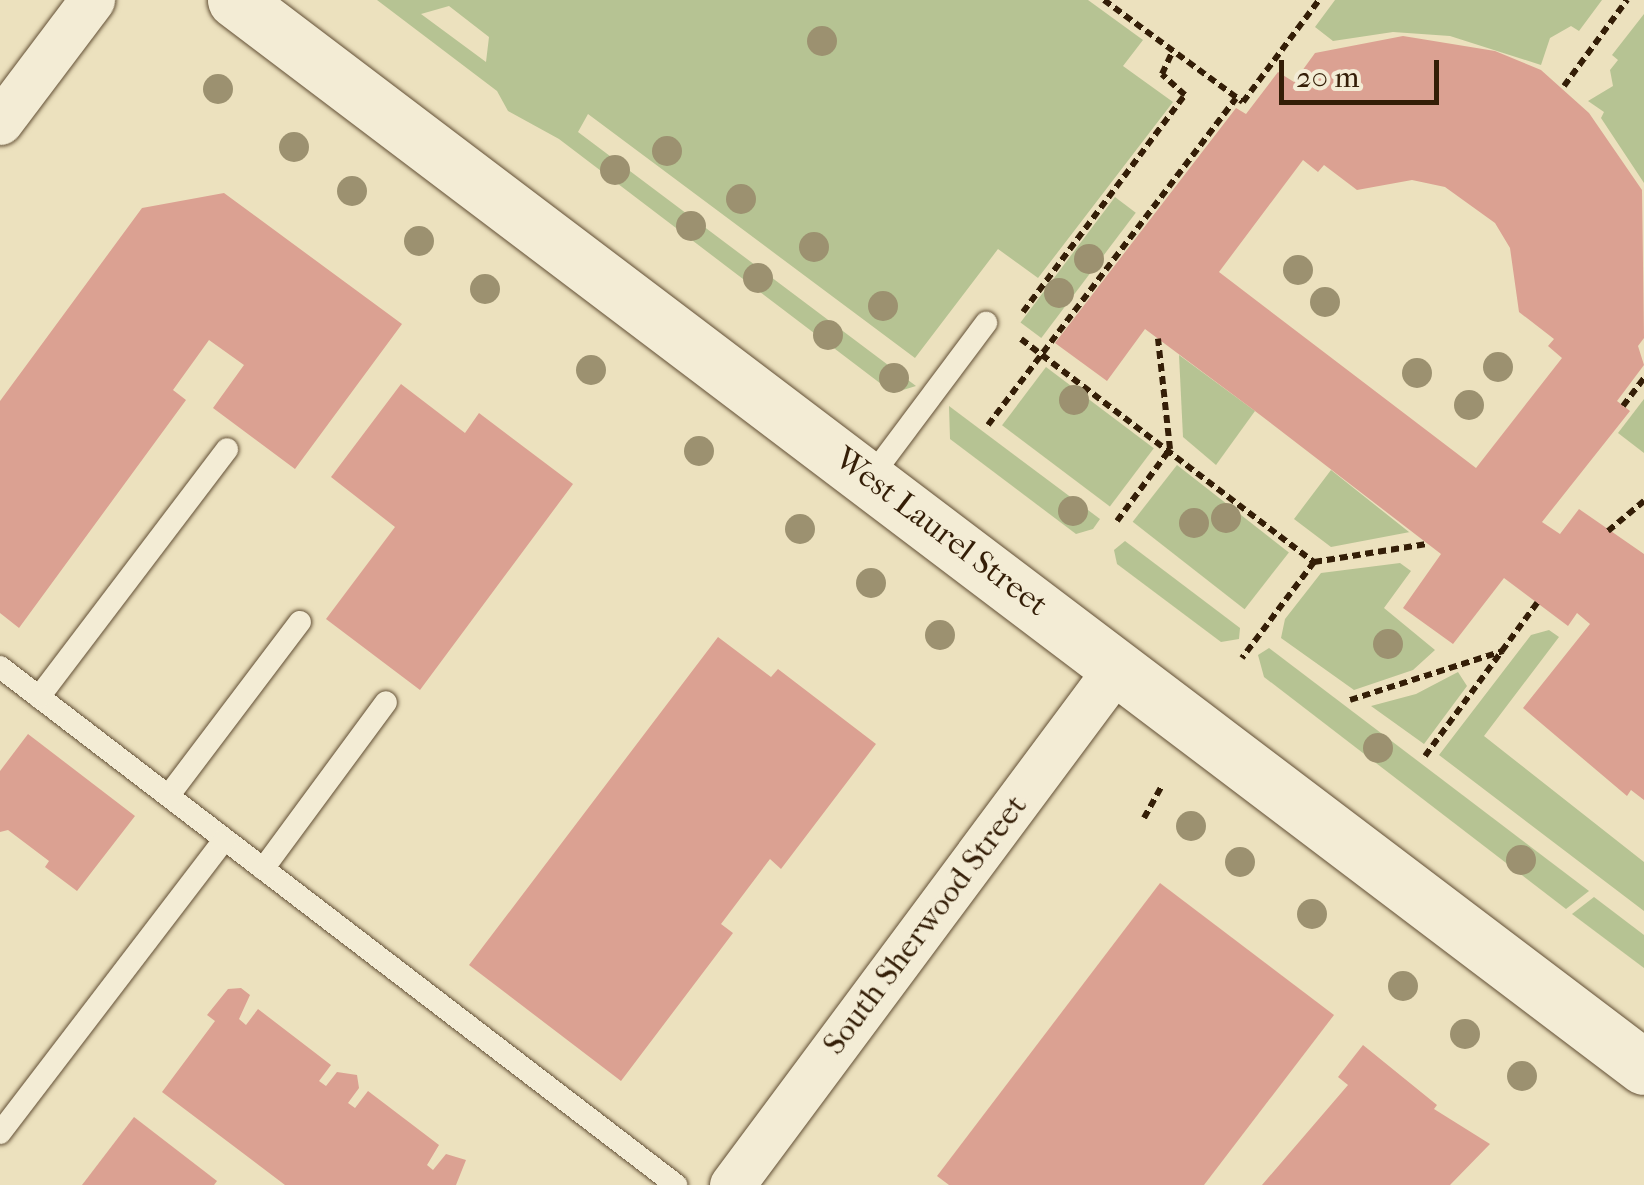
<!DOCTYPE html>
<style>
body{margin:0}
#map{position:relative;width:1644px;height:1185px;overflow:hidden;background:#ece1be;font-family:"IM FELL French Canon",serif}
div>[style]{position:absolute}
.green>*{inset:0;background:#b6c393;transform-origin:0 0}
.building>*{inset:0;background:#dba192}
.path>*{height:6px;margin-top:-3px;transform-origin:0;background:repeating-linear-gradient(90deg,#341e07 0 8px,transparent 0 13px)}
.roads{filter:drop-shadow(0 0 2px #624f35) drop-shadow(0 0 2px #624f35)}
.service>*{height:22px;margin:-11px;padding:0 11px;transform-origin:11px;border-radius:11px;background:#f3ecd5}
.minor>*{height:45px;margin:-22.5px;padding:0 22.5px;transform-origin:22.5px;border-radius:22.5px;background:#f3ecd5}
.secondary>*{height:55px;margin:-27.5px;padding:0 27.5px;transform-origin:27.5px;border-radius:27.5px;background:#f3ecd5}
.trees>*{width:30px;height:30px;margin:-15px;border-radius:50%;background:#9c9170}
span{translate:-50% -50%;white-space:nowrap;text-align:center;line-height:1.15;-webkit-text-stroke:8px #f3ecd5;paint-order:stroke}
.street-label{font-size:32px;color:#341e07}
.scale{position:absolute;left:1279px;top:60px;width:160px;height:45px;box-sizing:border-box;border:5px solid #341e07;border-top:0;padding-left:12px;font-size:30px;line-height:35px;white-space:nowrap;color:#341e07;-webkit-text-stroke:8px #f3ecd5;paint-order:stroke}
</style>
<div id="map">
<div class="green">
<div style="clip-path:polygon(evenodd,377px 0,1088px 0,1143px 40px,1123px 66px,1173px 102px,1038px 278px,998px 249px,915px 358px,588px 114px,578px 132px,916px 386px,893px 393px,559px 139px,508px 111px,497px 91px,377px 0,449px 6px,489px 37px,486px 62px,421px 14px,449px 6px)"></div>
<div style="clip-path:polygon(1335px 0,1602px 0,1579px 31px,1571px 26px,1550px 38px,1541px 65px,1450px 36px,1393px 32px,1333px 41px,1315px 27px)"></div>
<div style="clip-path:polygon(1644px 14px,1644px 183px,1601px 118px,1604px 112px,1588px 101px,1613px 86px,1610px 70px,1618px 60px,1612px 55px)"></div>
<div style="left:1115px;top:197px;width:26px;height:157px;rotate:37deg"></div>
<div style="clip-path:polygon(1179px 355px,1255px 411px,1216px 465px,1183px 437px)"></div>
<div style="left:1046px;top:367px;width:135px;height:73px;rotate:37deg"></div>
<div style="clip-path:polygon(1644px 399px,1644px 453px,1618px 433px)"></div>
<div style="clip-path:polygon(949px 406px,1100px 519px,1093px 529px,1076px 534px,950px 439px)"></div>
<div style="left:1177px;top:465px;width:142px;height:72px;rotate:38deg"></div>
<div style="clip-path:polygon(1331px 470px,1409px 532px,1410px 532px,1331px 547px,1294px 519px)"></div>
<div style="clip-path:polygon(1125px 541px,1240px 628px,1239px 639px,1221px 642px,1117px 564px,1114px 550px)"></div>
<div style="clip-path:polygon(1400px 563px,1411px 571px,1384px 608px,1435px 650px,1413px 670px,1354px 690px,1281px 638px,1285px 619px,1321px 573px)"></div>
<div style="clip-path:polygon(1549px 630px,1559px 637px,1484px 736px,1644px 862px,1644px 911px,1439px 755px,1531px 635px)"></div>
<div style="clip-path:polygon(1269px 648px,1589px 891px,1566px 909px,1264px 677px,1258px 655px)"></div>
<div style="clip-path:polygon(1458px 672px,1467px 686px,1424px 744px,1371px 706px,1416px 694px)"></div>
<div style="clip-path:polygon(1594px 897px,1644px 935px,1644px 968px,1572px 914px)"></div>
</div>
<div class="building">
<div style="clip-path:polygon(evenodd,1403px 36px,1495px 51px,1541px 70px,1589px 113px,1642px 190px,1644px 338px,1638px 346px,1644px 365px,1617px 401px,1630px 411px,1542px 522px,1560px 534px,1579px 509px,1644px 554px,1644px 800px,1631px 790px,1627px 796px,1523px 708px,1590px 624px,1577px 613px,1568px 626px,1504px 578px,1453px 644px,1403px 608px,1441px 554px,1255px 411px,1145px 329px,1107px 381px,1055px 343px,1236px 108px,1246px 114px,1278px 72px,1294px 82px,1315px 53px,1403px 36px,1303px 160px,1318px 172px,1324px 165px,1357px 190px,1412px 180px,1445px 187px,1495px 223px,1510px 248px,1519px 312px,1554px 339px,1548px 346px,1562px 358px,1476px 468px,1219px 272px,1303px 160px)"></div>
<div style="clip-path:polygon(224px 193px,402px 324px,295px 469px,213px 408px,244px 365px,209px 340px,173px 390px,186px 400px,19px 628px,0 613px,0 401px,142px 208px)"></div>
<div style="clip-path:polygon(401px 384px,465px 433px,479px 413px,573px 484px,420px 690px,326px 619px,395px 527px,331px 477px)"></div>
<div style="clip-path:polygon(718px 637px,771px 677px,778px 669px,876px 744px,781px 869px,770px 859px,721px 924px,733px 933px,621px 1081px,469px 965px)"></div>
<div style="clip-path:polygon(28px 734px,135px 816px,77px 891px,45px 867px,49px 861px,8px 830px,0 832px,0 771px)"></div>
<div style="clip-path:polygon(1160px 883px,1334px 1015px,1204px 1185px,949px 1185px,937px 1176px)"></div>
<div style="clip-path:polygon(241px 988px,250px 995px,239px 1019px,246px 1025px,258px 1009px,331px 1065px,319px 1081px,326px 1086px,337px 1072px,357px 1075px,359px 1088px,348px 1103px,355px 1108px,368px 1091px,439px 1145px,427px 1165px,433px 1170px,446px 1154px,466px 1160px,456px 1185px,285px 1185px,162px 1092px,215px 1021px,207px 1015px,228px 989px)"></div>
<div style="clip-path:polygon(1363px 1045px,1437px 1105px,1434px 1109px,1490px 1144px,1450px 1185px,1262px 1185px,1348px 1085px,1338px 1077px)"></div>
<div style="clip-path:polygon(134px 1117px,217px 1181px,214px 1185px,82px 1185px)"></div>
</div>
<div class="path">
<div style="left:1104px;top:0;width:172px;rotate:36.3deg"></div>
<div style="left:1243px;top:102px;width:127px;rotate:-53.3deg"></div>
<div style="left:1564px;top:86px;width:107px;rotate:-53.8deg"></div>
<div style="left:1023px;top:312px;width:271px;rotate:-53.3deg"></div>
<div style="left:1185px;top:95px;width:31px;rotate:-138deg"></div>
<div style="left:1162px;top:74px;width:23px;rotate:-65deg"></div>
<div style="left:1021px;top:339px;width:368px;rotate:37.3deg"></div>
<div style="left:1314px;top:562px;width:120px;rotate:126.9deg"></div>
<div style="left:1623px;top:406px;width:35px;rotate:-53deg"></div>
<div style="left:988px;top:425px;width:410px;rotate:-52.8deg"></div>
<div style="left:1117px;top:521px;width:89px;rotate:-53.6deg"></div>
<div style="left:1170px;top:449px;width:111px;rotate:-96.2deg"></div>
<div style="left:1608px;top:531px;width:47px;rotate:-39.8deg"></div>
<div style="left:1314px;top:562px;width:114px;rotate:-9.1deg"></div>
<div style="left:1350px;top:700px;width:161px;rotate:-17.8deg"></div>
<div style="left:1425px;top:756px;width:190px;rotate:-53.8deg"></div>
<div style="left:1144px;top:818px;width:35px;rotate:-61deg"></div>
</div>
<div class="roads">
<div class="service">
<div style="left:870px;top:478px;width:194px;rotate:-53.2deg"></div>
<div style="left:0;top:667px;width:852px;rotate:37.46deg"></div>
<div style="left:39px;top:697px;width:311px;rotate:-52.8deg"></div>
<div style="left:169px;top:795px;width:217px;rotate:-52.9deg"></div>
<div style="left:263px;top:869px;width:207px;rotate:-53.6deg"></div>
<div style="left:0;top:1133px;width:369px;rotate:-52.6deg"></div>
</div>
<div class="minor">
<div style="left:0;top:122px;width:153px;rotate:-53deg"></div>
<div style="left:732px;top:1185px;width:647px;rotate:-53.36deg"></div>
</div>
<div class="secondary">
<div style="left:235px;top:0;width:1767px;rotate:37.14deg"></div>
</div>
</div>
<div class="trees">
<div style="left:822px;top:41px"></div>
<div style="left:218px;top:89px"></div>
<div style="left:294px;top:147px"></div>
<div style="left:667px;top:151px"></div>
<div style="left:615px;top:170px"></div>
<div style="left:352px;top:191px"></div>
<div style="left:741px;top:199px"></div>
<div style="left:691px;top:226px"></div>
<div style="left:419px;top:241px"></div>
<div style="left:814px;top:247px"></div>
<div style="left:1089px;top:259px"></div>
<div style="left:1298px;top:270px"></div>
<div style="left:758px;top:278px"></div>
<div style="left:485px;top:289px"></div>
<div style="left:1059px;top:293px"></div>
<div style="left:1325px;top:302px"></div>
<div style="left:883px;top:306px"></div>
<div style="left:828px;top:335px"></div>
<div style="left:1498px;top:367px"></div>
<div style="left:591px;top:370px"></div>
<div style="left:1417px;top:373px"></div>
<div style="left:894px;top:378px"></div>
<div style="left:1074px;top:400px"></div>
<div style="left:1469px;top:405px"></div>
<div style="left:699px;top:451px"></div>
<div style="left:1073px;top:511px"></div>
<div style="left:1226px;top:518px"></div>
<div style="left:1194px;top:523px"></div>
<div style="left:800px;top:529px"></div>
<div style="left:871px;top:583px"></div>
<div style="left:940px;top:635px"></div>
<div style="left:1388px;top:644px"></div>
<div style="left:1378px;top:748px"></div>
<div style="left:1191px;top:826px"></div>
<div style="left:1521px;top:860px"></div>
<div style="left:1240px;top:862px"></div>
<div style="left:1312px;top:914px"></div>
<div style="left:1403px;top:986px"></div>
<div style="left:1465px;top:1034px"></div>
<div style="left:1522px;top:1076px"></div>
</div>
<div class="street-label">
<span style="left:941px;top:532px;rotate:37deg">West Laurel Street</span>
<span style="left:925px;top:925px;rotate:-53deg">South Sherwood Street</span>
</div>
<div class="scale">20 m</div>
</div>
